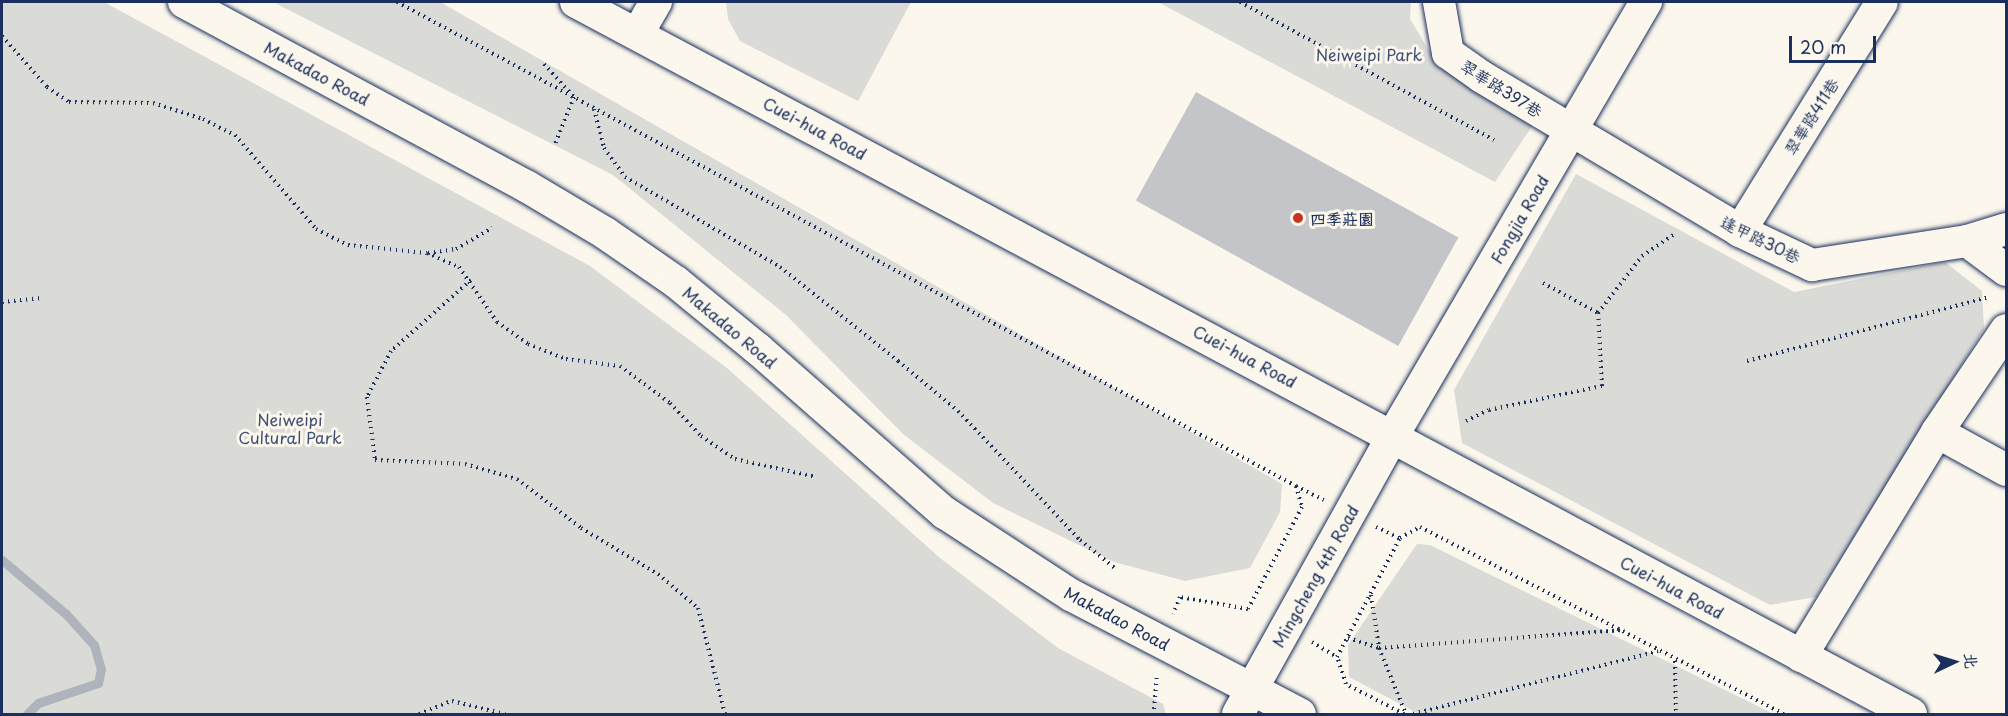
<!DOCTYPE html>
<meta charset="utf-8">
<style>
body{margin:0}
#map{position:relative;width:2008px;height:716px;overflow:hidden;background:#fbf7ec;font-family:"Playpen Sans","LXGW WenKai TC",sans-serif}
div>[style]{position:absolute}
.green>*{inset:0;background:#dadad7}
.stream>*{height:9px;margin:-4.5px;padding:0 4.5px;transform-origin:4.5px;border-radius:4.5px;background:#afb3bb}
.building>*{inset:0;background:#c3c5c9;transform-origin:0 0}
.path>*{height:4px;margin-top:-2px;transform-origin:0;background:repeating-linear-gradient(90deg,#1b2f5e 0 1.5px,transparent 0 6px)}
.roads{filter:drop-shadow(0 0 2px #1b2f5e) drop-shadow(0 0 2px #1b2f5e)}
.minor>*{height:32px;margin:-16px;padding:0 16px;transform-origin:16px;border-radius:16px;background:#fbf7ec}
.dots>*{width:16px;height:16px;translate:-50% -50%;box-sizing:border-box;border:3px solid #fbf7ec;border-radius:50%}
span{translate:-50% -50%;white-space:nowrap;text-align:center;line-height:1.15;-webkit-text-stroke:6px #fbf7ec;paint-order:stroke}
.park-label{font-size:16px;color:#415176}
.street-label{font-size:16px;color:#1b2f5e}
.poi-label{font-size:16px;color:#1b2f5e;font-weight:700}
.left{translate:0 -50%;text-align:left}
.frame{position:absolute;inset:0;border:3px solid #1b2f5e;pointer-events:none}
.north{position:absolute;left:1924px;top:632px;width:60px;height:60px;-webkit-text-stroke:4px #fbf7ec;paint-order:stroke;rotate:86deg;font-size:16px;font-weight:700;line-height:24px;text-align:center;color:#1b2f5e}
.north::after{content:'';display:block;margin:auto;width:21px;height:27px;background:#1b2f5e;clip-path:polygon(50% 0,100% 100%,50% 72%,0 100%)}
.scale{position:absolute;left:1789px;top:36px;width:87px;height:27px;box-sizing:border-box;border:3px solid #1b2f5e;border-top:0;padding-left:8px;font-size:18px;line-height:21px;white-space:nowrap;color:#1b2f5e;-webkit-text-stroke:4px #fbf7ec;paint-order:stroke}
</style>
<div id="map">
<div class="green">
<div style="clip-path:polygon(2px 2px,104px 2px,590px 266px,727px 368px,940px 558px,1058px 648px,1163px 704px,1166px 714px,2px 714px)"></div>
<div style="clip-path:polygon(273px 2px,440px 2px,1282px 484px,1280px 512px,1250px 568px,1185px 581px,1114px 562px,993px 503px,903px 434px,786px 315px,613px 175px)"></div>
<div style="clip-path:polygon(726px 2px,911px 2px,858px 101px,740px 41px,728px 19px)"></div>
<div style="clip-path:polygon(1158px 2px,1411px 2px,1410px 19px,1430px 52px,1534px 123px,1495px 182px)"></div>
<div style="clip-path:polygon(1576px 174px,1794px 292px,1945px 262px,1982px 291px,1984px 329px,1816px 597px,1770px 605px,1462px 443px,1454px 390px)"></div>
<div style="clip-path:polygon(1417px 544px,1430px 545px,1774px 714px,1419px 714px,1349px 677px,1348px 645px)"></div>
</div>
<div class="stream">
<div style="left:2px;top:560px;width:84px;rotate:40.2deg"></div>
<div style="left:66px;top:614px;width:42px;rotate:47.9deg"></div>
<div style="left:94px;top:645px;width:25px;rotate:74deg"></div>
<div style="left:101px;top:669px;width:14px;rotate:102deg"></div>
<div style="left:98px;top:683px;width:63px;rotate:161.6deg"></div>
<div style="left:38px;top:703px;width:16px;rotate:135deg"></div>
</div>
<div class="building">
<div style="left:1196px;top:92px;width:300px;height:124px;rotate:29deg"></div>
</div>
<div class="path">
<div style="left:397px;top:2px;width:1021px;rotate:28.3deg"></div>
<div style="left:1296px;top:486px;width:22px;rotate:74deg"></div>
<div style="left:1302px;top:507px;width:115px;rotate:117.9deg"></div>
<div style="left:1248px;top:609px;width:69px;rotate:-170deg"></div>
<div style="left:1180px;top:597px;width:18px;rotate:112deg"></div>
<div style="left:1240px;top:2px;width:289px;rotate:28.5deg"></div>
<div style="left:2px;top:36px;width:68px;rotate:48.6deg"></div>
<div style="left:47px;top:87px;width:27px;rotate:34deg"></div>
<div style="left:69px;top:102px;width:84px;rotate:0.7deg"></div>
<div style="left:153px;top:103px;width:52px;rotate:17.7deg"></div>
<div style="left:203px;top:119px;width:36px;rotate:27deg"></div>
<div style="left:235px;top:135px;width:124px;rotate:49.2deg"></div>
<div style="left:316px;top:229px;width:36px;rotate:27deg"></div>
<div style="left:348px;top:245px;width:79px;rotate:5.8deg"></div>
<div style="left:427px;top:253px;width:35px;rotate:24deg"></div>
<div style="left:459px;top:267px;width:67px;rotate:55.4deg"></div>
<div style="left:497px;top:322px;width:38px;rotate:35deg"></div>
<div style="left:528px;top:344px;width:41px;rotate:21.5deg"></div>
<div style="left:566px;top:359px;width:54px;rotate:7.4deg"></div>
<div style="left:620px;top:366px;width:62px;rotate:36.5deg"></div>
<div style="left:670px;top:403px;width:45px;rotate:46.8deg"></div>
<div style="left:701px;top:436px;width:41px;rotate:34.1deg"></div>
<div style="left:735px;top:459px;width:83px;rotate:12.5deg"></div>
<div style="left:544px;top:64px;width:45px;rotate:47.7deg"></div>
<div style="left:574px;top:97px;width:51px;rotate:112deg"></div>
<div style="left:594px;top:109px;width:40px;rotate:75.6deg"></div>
<div style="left:604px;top:148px;width:36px;rotate:54deg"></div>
<div style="left:625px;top:177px;width:179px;rotate:30.1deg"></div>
<div style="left:780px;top:267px;width:151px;rotate:38.5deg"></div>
<div style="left:898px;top:361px;width:78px;rotate:39.8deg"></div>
<div style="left:958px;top:411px;width:178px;rotate:46.6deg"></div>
<div style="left:1080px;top:540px;width:46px;rotate:38.9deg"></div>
<div style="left:428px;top:253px;width:28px;rotate:-8deg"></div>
<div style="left:456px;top:249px;width:42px;rotate:-30.3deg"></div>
<div style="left:471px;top:280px;width:107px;rotate:138.4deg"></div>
<div style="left:391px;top:351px;width:52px;rotate:117.6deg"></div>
<div style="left:367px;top:397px;width:64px;rotate:82.8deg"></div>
<div style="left:375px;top:460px;width:90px;rotate:2.5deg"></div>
<div style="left:465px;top:464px;width:54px;rotate:16.1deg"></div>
<div style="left:517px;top:479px;width:81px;rotate:37.4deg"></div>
<div style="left:581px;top:528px;width:90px;rotate:30.9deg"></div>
<div style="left:658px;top:574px;width:52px;rotate:40.4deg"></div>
<div style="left:698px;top:608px;width:109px;rotate:75.7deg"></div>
<div style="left:1543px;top:283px;width:63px;rotate:28.6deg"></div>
<div style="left:2px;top:302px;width:39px;rotate:-6deg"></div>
<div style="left:1747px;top:361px;width:250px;rotate:-14.8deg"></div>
<div style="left:1466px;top:421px;width:25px;rotate:-26deg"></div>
<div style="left:1489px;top:410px;width:116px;rotate:-12deg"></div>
<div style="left:1602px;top:386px;width:73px;rotate:-93.1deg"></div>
<div style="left:1598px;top:313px;width:72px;rotate:-52.3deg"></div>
<div style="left:1642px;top:256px;width:40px;rotate:-34deg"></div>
<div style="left:1296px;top:486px;width:31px;rotate:27deg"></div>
<div style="left:1376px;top:527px;width:26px;rotate:25deg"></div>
<div style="left:1371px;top:595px;width:54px;rotate:81.4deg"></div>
<div style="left:1379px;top:648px;width:71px;rotate:67.8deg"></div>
<div style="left:1348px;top:638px;width:33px;rotate:18deg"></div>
<div style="left:1379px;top:648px;width:246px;rotate:-4.2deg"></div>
<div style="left:1312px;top:642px;width:29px;rotate:31deg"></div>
<div style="left:1675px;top:661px;width:53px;rotate:88.9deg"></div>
<div style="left:1154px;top:709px;width:36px;rotate:-85deg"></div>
<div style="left:419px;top:714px;width:35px;rotate:-22deg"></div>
<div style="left:452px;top:701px;width:55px;rotate:13.8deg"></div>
<div style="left:1404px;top:714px;width:65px;rotate:-152.7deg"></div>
<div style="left:1346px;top:684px;width:28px;rotate:-108deg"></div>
<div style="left:1337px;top:657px;width:135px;rotate:-62.1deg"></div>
<div style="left:1400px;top:538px;width:23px;rotate:-29deg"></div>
<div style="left:1420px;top:527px;width:409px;rotate:27.2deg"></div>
<div style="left:1413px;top:714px;width:253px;rotate:-14.4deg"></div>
</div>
<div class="roads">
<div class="minor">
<div style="left:184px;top:2px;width:388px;rotate:28.3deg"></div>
<div style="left:526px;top:186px;width:92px;rotate:30.7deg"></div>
<div style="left:605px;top:233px;width:86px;rotate:34.6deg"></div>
<div style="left:676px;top:282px;width:106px;rotate:39.3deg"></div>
<div style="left:758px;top:349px;width:249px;rotate:41.3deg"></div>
<div style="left:945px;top:513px;width:150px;rotate:33.1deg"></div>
<div style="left:1071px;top:595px;width:258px;rotate:27.5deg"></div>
<div style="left:576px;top:2px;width:1513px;rotate:28.07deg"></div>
<div style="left:1439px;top:2px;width:52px;rotate:80deg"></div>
<div style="left:1448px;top:53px;width:42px;rotate:35.2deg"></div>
<div style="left:1482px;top:77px;width:300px;rotate:30.8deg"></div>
<div style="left:1740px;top:231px;width:80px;rotate:25.3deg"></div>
<div style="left:1812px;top:265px;width:157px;rotate:-8.8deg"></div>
<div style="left:1967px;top:241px;width:41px;rotate:-17.1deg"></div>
<div style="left:638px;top:33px;width:36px;rotate:-60deg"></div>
<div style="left:1740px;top:231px;width:269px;rotate:-58.2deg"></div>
<div style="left:1967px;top:241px;width:49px;rotate:36.6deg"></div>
<div style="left:1937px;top:432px;width:79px;rotate:28.8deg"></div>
<div style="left:1801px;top:656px;width:262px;rotate:-58.7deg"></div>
<div style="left:1937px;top:432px;width:123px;rotate:-55.9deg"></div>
<div style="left:1238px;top:714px;width:317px;rotate:-60.9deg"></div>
<div style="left:1392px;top:437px;width:504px;rotate:-59.72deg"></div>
</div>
</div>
<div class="dots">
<div style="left:1298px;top:218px;background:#c8321e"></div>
</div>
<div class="park-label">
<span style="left:1369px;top:54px">Neiweipi Park</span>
<span style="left:290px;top:428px">Neiweipi<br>Cultural Park</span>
</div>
<div class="street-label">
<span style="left:317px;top:73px;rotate:28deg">Makadao Road</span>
<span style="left:1502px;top:88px;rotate:32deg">翠華路397巷</span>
<span style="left:1811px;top:116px;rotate:-58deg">翠華路411巷</span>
<span style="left:815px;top:128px;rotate:28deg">Cuei-hua Road</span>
<span style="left:1519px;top:219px;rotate:-60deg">Fongjia Road</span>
<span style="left:1761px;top:239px;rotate:26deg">逢甲路30巷</span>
<span style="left:730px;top:327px;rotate:40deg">Makadao Road</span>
<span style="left:1245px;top:356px;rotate:28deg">Cuei-hua Road</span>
<span style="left:1315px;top:576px;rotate:-61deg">Mingcheng 4th Road</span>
<span style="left:1672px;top:587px;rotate:28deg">Cuei-hua Road</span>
<span style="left:1117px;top:618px;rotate:28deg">Makadao Road</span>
</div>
<div class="poi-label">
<span class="left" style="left:1310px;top:218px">四季莊園</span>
</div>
<div class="frame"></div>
<div class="north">北</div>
<div class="scale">20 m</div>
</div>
